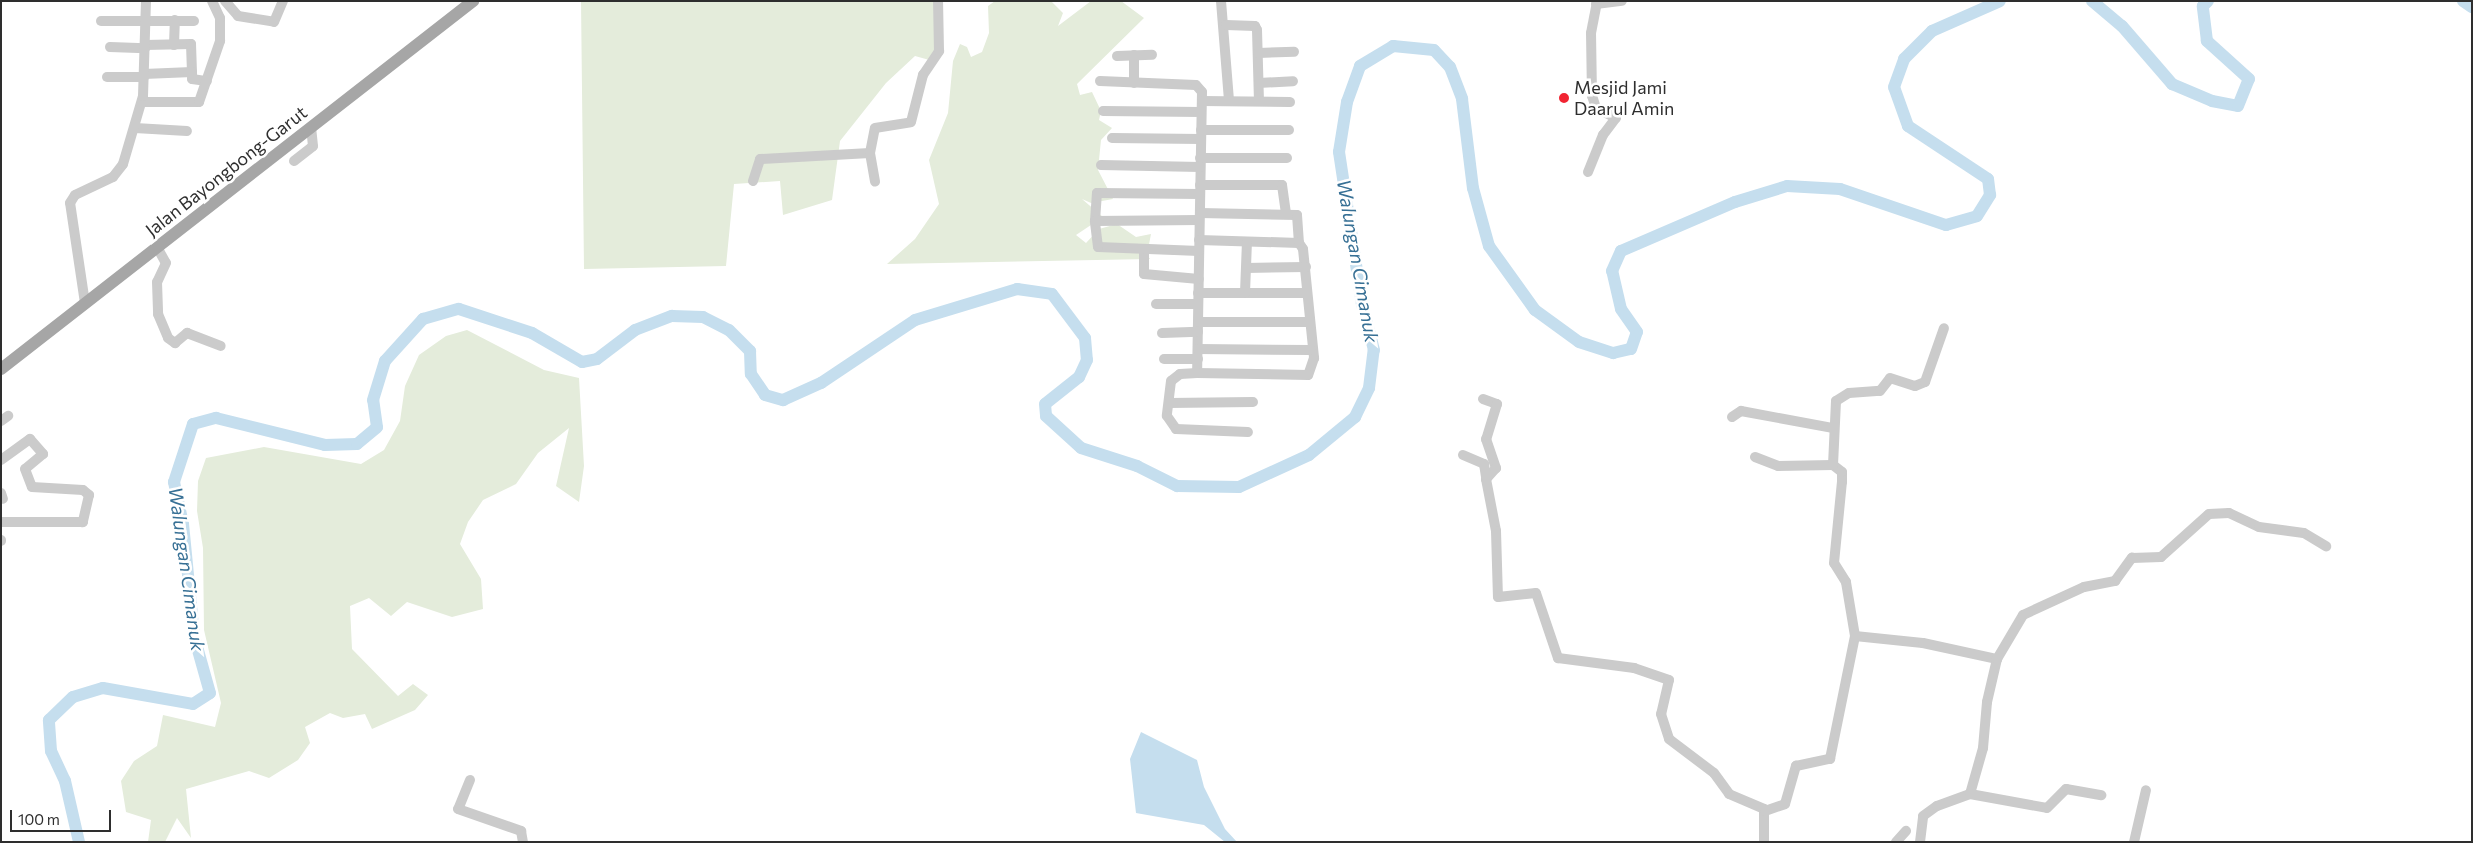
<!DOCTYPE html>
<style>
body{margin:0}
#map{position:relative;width:2473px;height:843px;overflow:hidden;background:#fff;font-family:Commissioner,sans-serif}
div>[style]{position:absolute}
.green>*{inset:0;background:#e4ecdb}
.water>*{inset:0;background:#c5deee}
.river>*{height:12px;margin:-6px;padding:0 6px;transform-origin:6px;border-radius:6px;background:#c5deee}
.minor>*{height:10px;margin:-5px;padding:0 5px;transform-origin:5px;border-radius:5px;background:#cbcbcb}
.major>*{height:12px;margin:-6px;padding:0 6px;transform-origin:6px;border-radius:6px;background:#a6a6a6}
.dots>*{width:14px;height:14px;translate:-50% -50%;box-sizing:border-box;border:2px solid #fff;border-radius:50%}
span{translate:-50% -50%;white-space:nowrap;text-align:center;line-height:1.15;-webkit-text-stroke:5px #fff;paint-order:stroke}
.poi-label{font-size:18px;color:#2e2e2e}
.left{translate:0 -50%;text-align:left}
.street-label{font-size:18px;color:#2e2e2e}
.water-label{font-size:19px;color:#377095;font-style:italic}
.frame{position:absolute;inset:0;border:2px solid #2e2e2e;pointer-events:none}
.scale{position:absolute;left:10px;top:810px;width:101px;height:22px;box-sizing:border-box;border:2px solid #2e2e2e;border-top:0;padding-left:6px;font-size:15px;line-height:18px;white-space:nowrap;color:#2e2e2e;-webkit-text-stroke:4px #fff;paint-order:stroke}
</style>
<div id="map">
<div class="green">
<div style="clip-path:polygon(581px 1px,938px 1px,939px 17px,933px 61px,915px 56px,886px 83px,840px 141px,832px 200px,783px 215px,780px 181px,734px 184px,726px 266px,584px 269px)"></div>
<div style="clip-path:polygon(995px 1px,1051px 1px,1063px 13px,1058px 26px,1091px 1px,1121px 1px,1144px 18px,1077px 84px,1080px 95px,1092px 92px,1101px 111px,1099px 120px,1112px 128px,1101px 140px,1098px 170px,1113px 199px,1091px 203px,1082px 199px,1103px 217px,1076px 235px,1086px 243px,1099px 229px,1117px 224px,1136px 237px,1151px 234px,1147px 255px,1150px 259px,887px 264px,915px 239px,939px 204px,929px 160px,948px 113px,953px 61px,960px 44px,967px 47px,971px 57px,982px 52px,989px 33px,988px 6px)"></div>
<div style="clip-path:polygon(467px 330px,544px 370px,579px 378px,584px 466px,579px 502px,556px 486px,569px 428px,538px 453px,516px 484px,483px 500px,468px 522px,460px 544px,481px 579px,483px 609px,452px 617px,407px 602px,391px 616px,369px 598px,350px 606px,352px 649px,398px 696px,413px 684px,428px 695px,415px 710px,372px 729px,365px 714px,343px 718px,330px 713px,305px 727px,310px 743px,298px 760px,269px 778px,249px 771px,186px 789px,191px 838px,177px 818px,165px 842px,148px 842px,151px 820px,126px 812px,121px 781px,134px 761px,157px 746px,163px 715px,215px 727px,221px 703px,204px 630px,203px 548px,197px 511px,198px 481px,206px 458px,264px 447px,361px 464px,384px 450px,400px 421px,405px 386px,419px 355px,446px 336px)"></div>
</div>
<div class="water">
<div style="clip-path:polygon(1141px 732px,1197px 760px,1204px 787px,1225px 829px,1237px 842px,1225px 842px,1204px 825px,1136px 813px,1130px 759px)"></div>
</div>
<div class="river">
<div style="left:2092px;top:1px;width:39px;rotate:40deg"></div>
<div style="left:2122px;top:26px;width:77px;rotate:49.2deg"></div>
<div style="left:2172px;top:84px;width:43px;rotate:23deg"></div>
<div style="left:2212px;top:101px;width:26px;rotate:11deg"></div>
<div style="left:2238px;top:106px;width:29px;rotate:-68deg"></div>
<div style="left:2249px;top:79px;width:57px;rotate:-137.9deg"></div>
<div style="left:2207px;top:41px;width:35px;rotate:-97deg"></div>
<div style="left:2203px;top:6px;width:7px;rotate:-45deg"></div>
<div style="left:2463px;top:1px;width:11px;rotate:34deg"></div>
<div style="left:79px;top:842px;width:63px;rotate:-102.9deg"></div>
<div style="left:65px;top:781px;width:33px;rotate:-115deg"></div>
<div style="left:51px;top:751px;width:31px;rotate:-94deg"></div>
<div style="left:49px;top:720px;width:33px;rotate:-44deg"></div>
<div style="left:73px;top:697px;width:31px;rotate:-17deg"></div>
<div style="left:103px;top:688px;width:91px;rotate:10.1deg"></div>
<div style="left:193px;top:704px;width:20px;rotate:-33deg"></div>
<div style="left:210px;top:693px;width:59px;rotate:-105.7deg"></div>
<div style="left:194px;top:636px;width:113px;rotate:-95.6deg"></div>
<div style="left:183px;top:524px;width:43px;rotate:-102.1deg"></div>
<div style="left:174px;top:482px;width:61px;rotate:-71.9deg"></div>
<div style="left:193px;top:424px;width:24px;rotate:-15deg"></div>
<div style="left:216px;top:418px;width:112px;rotate:13.9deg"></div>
<div style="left:325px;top:445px;width:32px;rotate:-2deg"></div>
<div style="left:357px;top:444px;width:26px;rotate:-40deg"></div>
<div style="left:377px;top:427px;width:27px;rotate:-98deg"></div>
<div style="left:373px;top:400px;width:41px;rotate:-72.9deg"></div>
<div style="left:385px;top:361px;width:57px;rotate:-47.9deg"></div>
<div style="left:423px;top:319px;width:37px;rotate:-16deg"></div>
<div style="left:459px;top:309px;width:77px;rotate:18.2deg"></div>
<div style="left:532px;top:333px;width:58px;rotate:30.1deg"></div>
<div style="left:582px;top:362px;width:15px;rotate:-11deg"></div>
<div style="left:597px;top:359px;width:48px;rotate:-37.3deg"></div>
<div style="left:635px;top:330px;width:40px;rotate:-21deg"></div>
<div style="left:672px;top:316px;width:31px;rotate:2deg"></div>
<div style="left:703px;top:317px;width:29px;rotate:27deg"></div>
<div style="left:729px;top:330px;width:30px;rotate:45deg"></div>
<div style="left:750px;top:351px;width:23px;rotate:88deg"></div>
<div style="left:751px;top:374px;width:25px;rotate:56deg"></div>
<div style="left:765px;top:395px;width:19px;rotate:16deg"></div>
<div style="left:783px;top:400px;width:42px;rotate:-24.1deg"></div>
<div style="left:821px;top:383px;width:113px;rotate:-33.8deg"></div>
<div style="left:915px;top:320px;width:107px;rotate:-16.9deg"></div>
<div style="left:1017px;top:289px;width:35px;rotate:8deg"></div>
<div style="left:1052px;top:294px;width:55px;rotate:53.1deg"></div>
<div style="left:1085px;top:338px;width:22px;rotate:85deg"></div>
<div style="left:1087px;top:360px;width:19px;rotate:115deg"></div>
<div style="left:1079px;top:377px;width:43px;rotate:141.5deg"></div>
<div style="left:1045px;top:404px;width:12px;rotate:85deg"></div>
<div style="left:1046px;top:416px;width:47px;rotate:42.4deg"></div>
<div style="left:1081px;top:448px;width:59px;rotate:17.8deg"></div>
<div style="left:1137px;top:466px;width:45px;rotate:26.6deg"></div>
<div style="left:1177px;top:486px;width:62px;rotate:0.9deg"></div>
<div style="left:1239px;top:487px;width:77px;rotate:-24.6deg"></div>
<div style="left:1309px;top:455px;width:60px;rotate:-39.6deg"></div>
<div style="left:1355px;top:417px;width:32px;rotate:-64deg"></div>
<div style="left:1369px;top:388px;width:38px;rotate:-83deg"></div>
<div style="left:1374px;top:350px;width:48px;rotate:-104.6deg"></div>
<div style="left:1362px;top:304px;width:154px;rotate:-98.6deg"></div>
<div style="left:1339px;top:152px;width:51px;rotate:-80.9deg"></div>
<div style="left:1347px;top:102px;width:38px;rotate:-70deg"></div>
<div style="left:1360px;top:66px;width:39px;rotate:-31deg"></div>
<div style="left:1393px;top:46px;width:41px;rotate:5.6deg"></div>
<div style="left:1434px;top:50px;width:23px;rotate:47deg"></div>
<div style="left:1450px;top:67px;width:34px;rotate:69deg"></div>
<div style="left:1462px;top:99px;width:90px;rotate:83deg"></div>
<div style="left:1473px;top:188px;width:60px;rotate:74.6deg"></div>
<div style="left:1489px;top:246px;width:79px;rotate:54.3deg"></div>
<div style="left:1535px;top:310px;width:54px;rotate:36deg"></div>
<div style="left:1579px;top:342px;width:36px;rotate:18deg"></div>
<div style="left:1613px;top:353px;width:18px;rotate:-13deg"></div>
<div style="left:1631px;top:349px;width:18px;rotate:-71deg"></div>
<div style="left:1637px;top:332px;width:28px;rotate:-125deg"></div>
<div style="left:1621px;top:309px;width:39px;rotate:-103deg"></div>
<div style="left:1612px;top:271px;width:22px;rotate:-66deg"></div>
<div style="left:1621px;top:251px;width:124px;rotate:-23.3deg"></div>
<div style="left:1735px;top:202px;width:54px;rotate:-17.1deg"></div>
<div style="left:1787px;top:186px;width:53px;rotate:3.2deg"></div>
<div style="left:1840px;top:189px;width:112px;rotate:18.8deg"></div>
<div style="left:1946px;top:225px;width:32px;rotate:-16deg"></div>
<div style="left:1977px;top:216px;width:25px;rotate:-58deg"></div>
<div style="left:1990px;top:195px;width:16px;rotate:-97deg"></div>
<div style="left:1988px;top:179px;width:96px;rotate:-146.5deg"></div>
<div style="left:1908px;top:126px;width:41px;rotate:-109.7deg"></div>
<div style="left:1894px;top:87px;width:30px;rotate:-70deg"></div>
<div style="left:1904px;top:59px;width:40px;rotate:-45deg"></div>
<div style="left:1932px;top:31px;width:74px;rotate:-23.8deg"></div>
</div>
<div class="minor">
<div style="left:225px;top:1px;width:20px;rotate:49deg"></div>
<div style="left:238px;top:16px;width:36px;rotate:9deg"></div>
<div style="left:274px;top:22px;width:23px;rotate:-67deg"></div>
<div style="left:1221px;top:1px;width:100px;rotate:85.4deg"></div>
<div style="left:1596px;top:4px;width:26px;rotate:-7deg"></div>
<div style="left:101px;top:21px;width:93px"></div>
<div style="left:1226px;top:25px;width:29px;rotate:2deg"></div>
<div style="left:1255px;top:26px;width:4px;rotate:63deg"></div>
<div style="left:1257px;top:30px;width:71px;rotate:88.4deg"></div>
<div style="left:145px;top:45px;width:46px;rotate:-1.2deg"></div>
<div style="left:191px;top:44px;width:35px;rotate:88deg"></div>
<div style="left:192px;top:79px;width:15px;rotate:8deg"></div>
<div style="left:174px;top:45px;width:25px;rotate:-88deg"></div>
<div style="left:110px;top:47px;width:35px;rotate:2deg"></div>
<div style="left:1258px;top:53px;width:36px;rotate:-2deg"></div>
<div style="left:1117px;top:56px;width:35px;rotate:-2deg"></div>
<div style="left:144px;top:74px;width:48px;rotate:-2.4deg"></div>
<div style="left:107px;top:77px;width:37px"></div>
<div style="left:1100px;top:81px;width:96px;rotate:2.4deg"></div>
<div style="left:1196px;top:85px;width:9px;rotate:49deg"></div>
<div style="left:1202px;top:92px;width:281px;rotate:91deg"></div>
<div style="left:1134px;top:83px;width:28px;rotate:-90deg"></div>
<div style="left:1259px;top:83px;width:34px;rotate:-3deg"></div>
<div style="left:1202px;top:101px;width:88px;rotate:0.7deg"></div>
<div style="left:142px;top:102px;width:57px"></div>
<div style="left:199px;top:102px;width:65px;rotate:-71deg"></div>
<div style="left:220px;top:41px;width:23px;rotate:-90deg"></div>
<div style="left:220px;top:18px;width:19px;rotate:-115deg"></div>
<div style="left:1103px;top:111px;width:98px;rotate:0.6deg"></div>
<div style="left:135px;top:128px;width:52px;rotate:3.3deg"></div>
<div style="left:1201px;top:130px;width:88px"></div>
<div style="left:1112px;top:138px;width:89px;rotate:0.6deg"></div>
<div style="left:870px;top:153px;width:29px;rotate:80deg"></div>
<div style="left:1200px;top:158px;width:87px"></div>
<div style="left:294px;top:161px;width:24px;rotate:-38deg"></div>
<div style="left:313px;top:146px;width:18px;rotate:-96deg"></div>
<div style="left:1101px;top:165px;width:99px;rotate:1.2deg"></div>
<div style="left:1588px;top:172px;width:40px;rotate:-68deg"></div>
<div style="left:1603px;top:135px;width:21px;rotate:-53deg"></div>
<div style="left:1616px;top:118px;width:22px;rotate:-153deg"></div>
<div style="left:1596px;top:108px;width:13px;rotate:-108deg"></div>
<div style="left:1592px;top:96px;width:63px;rotate:-90.9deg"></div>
<div style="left:1591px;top:33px;width:33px;rotate:-79deg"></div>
<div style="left:753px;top:181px;width:23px;rotate:-72deg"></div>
<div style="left:760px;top:159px;width:110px;rotate:-3.1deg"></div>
<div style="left:870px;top:153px;width:25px;rotate:-79deg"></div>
<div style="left:875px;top:128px;width:36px;rotate:-9deg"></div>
<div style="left:911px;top:122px;width:49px;rotate:-75.7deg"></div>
<div style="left:923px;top:75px;width:29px;rotate:-56deg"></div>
<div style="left:939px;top:51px;width:50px;rotate:-91.1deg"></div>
<div style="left:1200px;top:185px;width:82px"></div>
<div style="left:1282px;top:185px;width:27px;rotate:82deg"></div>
<div style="left:1200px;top:213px;width:97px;rotate:1.2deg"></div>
<div style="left:1297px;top:215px;width:28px;rotate:86deg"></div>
<div style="left:1095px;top:221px;width:28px;rotate:-86deg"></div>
<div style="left:1097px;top:193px;width:103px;rotate:0.6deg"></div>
<div style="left:1199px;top:240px;width:100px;rotate:1.7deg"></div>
<div style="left:1299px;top:243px;width:7px;rotate:56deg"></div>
<div style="left:1303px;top:249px;width:110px;rotate:84.2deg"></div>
<div style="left:1314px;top:358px;width:18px;rotate:109deg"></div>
<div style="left:1308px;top:375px;width:111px;rotate:-179deg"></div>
<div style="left:1197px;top:373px;width:17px;rotate:177deg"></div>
<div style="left:1180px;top:374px;width:11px;rotate:142deg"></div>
<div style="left:1171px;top:381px;width:35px;rotate:97deg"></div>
<div style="left:1167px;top:416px;width:16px;rotate:55deg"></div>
<div style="left:1176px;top:429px;width:72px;rotate:2.4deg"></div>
<div style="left:157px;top:247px;width:18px;rotate:61deg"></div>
<div style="left:166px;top:263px;width:21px;rotate:115deg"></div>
<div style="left:157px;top:282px;width:32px;rotate:88deg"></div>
<div style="left:158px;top:314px;width:26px;rotate:67deg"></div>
<div style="left:168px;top:338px;width:9px;rotate:36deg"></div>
<div style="left:175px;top:343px;width:16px;rotate:-40deg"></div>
<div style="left:187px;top:333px;width:36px;rotate:21deg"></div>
<div style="left:1144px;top:249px;width:25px;rotate:90deg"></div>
<div style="left:1144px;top:274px;width:55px;rotate:5.2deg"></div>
<div style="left:1199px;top:251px;width:101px;rotate:-177.7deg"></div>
<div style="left:1098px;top:247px;width:26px;rotate:-97deg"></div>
<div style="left:1095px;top:221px;width:104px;rotate:-0.6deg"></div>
<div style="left:1246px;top:268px;width:60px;rotate:-1deg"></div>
<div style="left:1198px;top:293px;width:109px"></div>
<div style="left:1245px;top:293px;width:51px;rotate:-87.8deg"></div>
<div style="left:85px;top:303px;width:101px;rotate:-98.5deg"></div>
<div style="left:70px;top:203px;width:9px;rotate:-58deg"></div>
<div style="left:75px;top:195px;width:42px;rotate:-25.3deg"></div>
<div style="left:113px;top:177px;width:16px;rotate:-52deg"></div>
<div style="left:123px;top:164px;width:71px;rotate:-73.6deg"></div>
<div style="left:143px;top:96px;width:95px;rotate:-88.2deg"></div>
<div style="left:1156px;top:304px;width:42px"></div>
<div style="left:1198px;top:322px;width:111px"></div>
<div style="left:1162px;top:333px;width:36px;rotate:-2deg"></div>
<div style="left:1198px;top:349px;width:113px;rotate:0.5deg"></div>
<div style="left:1164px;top:359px;width:34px"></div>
<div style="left:1483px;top:399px;width:15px;rotate:20deg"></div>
<div style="left:1497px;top:404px;width:37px;rotate:107deg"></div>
<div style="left:1486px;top:439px;width:31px;rotate:71deg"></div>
<div style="left:1496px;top:468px;width:15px;rotate:132deg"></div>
<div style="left:1486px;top:479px;width:53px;rotate:79.1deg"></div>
<div style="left:1496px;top:531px;width:66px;rotate:88.3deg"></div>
<div style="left:1498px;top:597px;width:38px;rotate:-6deg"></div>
<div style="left:1536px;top:593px;width:69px;rotate:71.3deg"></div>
<div style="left:1558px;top:658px;width:77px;rotate:7.5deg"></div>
<div style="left:1634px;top:668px;width:37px;rotate:19deg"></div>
<div style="left:1669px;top:680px;width:35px;rotate:103deg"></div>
<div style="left:1661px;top:714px;width:26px;rotate:72deg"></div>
<div style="left:1669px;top:739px;width:56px;rotate:37.1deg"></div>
<div style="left:1714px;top:773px;width:26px;rotate:54deg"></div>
<div style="left:1729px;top:794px;width:38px;rotate:23deg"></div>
<div style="left:1764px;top:809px;width:33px;rotate:90deg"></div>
<div style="left:1169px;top:403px;width:84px;rotate:-0.7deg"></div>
<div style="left:1732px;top:417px;width:11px;rotate:-34deg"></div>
<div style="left:1741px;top:411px;width:94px;rotate:10.5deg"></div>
<div style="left:1px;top:421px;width:9px;rotate:-36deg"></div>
<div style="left:1463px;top:455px;width:23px;rotate:23deg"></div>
<div style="left:1484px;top:464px;width:12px;rotate:81deg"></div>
<div style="left:1755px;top:457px;width:25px;rotate:21deg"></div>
<div style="left:1778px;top:466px;width:55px;rotate:-1deg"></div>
<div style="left:1px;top:460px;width:36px;rotate:-36deg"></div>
<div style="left:30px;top:439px;width:20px;rotate:49deg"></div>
<div style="left:43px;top:454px;width:23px;rotate:140deg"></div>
<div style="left:25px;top:469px;width:19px;rotate:69deg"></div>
<div style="left:32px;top:487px;width:51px;rotate:3.4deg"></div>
<div style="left:83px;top:490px;width:8px;rotate:40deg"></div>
<div style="left:89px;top:495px;width:28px;rotate:103deg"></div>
<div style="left:83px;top:522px;width:82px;rotate:180deg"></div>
<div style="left:1px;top:493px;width:6px;rotate:72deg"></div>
<div style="left:1px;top:540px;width:1px;rotate:90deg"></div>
<div style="left:1855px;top:636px;width:68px;rotate:5.9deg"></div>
<div style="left:1923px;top:643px;width:76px;rotate:12.2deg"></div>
<div style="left:470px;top:780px;width:31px;rotate:112deg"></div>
<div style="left:458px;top:809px;width:67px;rotate:19.2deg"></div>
<div style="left:521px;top:831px;width:11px;rotate:80deg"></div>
<div style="left:1970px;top:794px;width:48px;rotate:-74.2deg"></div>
<div style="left:1983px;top:748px;width:46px;rotate:-85deg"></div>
<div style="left:1987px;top:702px;width:44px;rotate:-76.9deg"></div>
<div style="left:1997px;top:659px;width:51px;rotate:-59.4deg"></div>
<div style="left:2023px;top:615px;width:67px;rotate:-24.7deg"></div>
<div style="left:2084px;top:587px;width:32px;rotate:-11deg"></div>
<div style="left:2115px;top:581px;width:29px;rotate:-54deg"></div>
<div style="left:2132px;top:558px;width:29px;rotate:-2deg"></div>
<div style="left:2161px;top:557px;width:64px;rotate:-41.9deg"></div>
<div style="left:2209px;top:514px;width:20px;rotate:-3deg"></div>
<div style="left:2229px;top:513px;width:33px;rotate:25deg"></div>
<div style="left:2259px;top:527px;width:45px;rotate:7.6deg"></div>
<div style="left:2304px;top:533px;width:26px;rotate:31deg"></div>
<div style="left:1765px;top:811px;width:21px;rotate:-19deg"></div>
<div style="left:1785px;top:804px;width:40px;rotate:-74deg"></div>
<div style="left:1796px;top:766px;width:35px;rotate:-12deg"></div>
<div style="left:1830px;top:759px;width:126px;rotate:-78.5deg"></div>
<div style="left:1855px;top:636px;width:55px;rotate:-99.5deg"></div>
<div style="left:1846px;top:582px;width:22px;rotate:-122deg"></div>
<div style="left:1834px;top:563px;width:81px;rotate:-84.4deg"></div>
<div style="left:1842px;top:482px;width:10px;rotate:-90deg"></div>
<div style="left:1842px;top:472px;width:11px;rotate:-142deg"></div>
<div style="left:1833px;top:465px;width:64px;rotate:-87.3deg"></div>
<div style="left:1836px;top:401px;width:15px;rotate:-32deg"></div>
<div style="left:1849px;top:393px;width:31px;rotate:-4deg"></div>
<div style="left:1880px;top:391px;width:16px;rotate:-52deg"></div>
<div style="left:1890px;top:378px;width:26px;rotate:18deg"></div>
<div style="left:1915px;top:386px;width:11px;rotate:-22deg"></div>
<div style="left:1925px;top:382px;width:57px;rotate:-70.6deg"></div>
<div style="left:1896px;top:842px;width:15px;rotate:-48deg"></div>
<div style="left:1920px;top:842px;width:26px;rotate:-83deg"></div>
<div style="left:1923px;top:816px;width:17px;rotate:-36deg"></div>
<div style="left:1937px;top:806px;width:35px;rotate:-20deg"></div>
<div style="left:1970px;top:794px;width:78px;rotate:10.3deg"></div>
<div style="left:2047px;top:808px;width:27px;rotate:-45deg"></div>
<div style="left:2066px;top:789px;width:36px;rotate:10deg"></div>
<div style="left:2134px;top:842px;width:53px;rotate:-77deg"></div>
</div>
<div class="major">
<div style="left:1px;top:369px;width:599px;rotate:-37.94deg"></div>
</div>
<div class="dots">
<div style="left:1564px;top:98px;background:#f12432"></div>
</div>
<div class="poi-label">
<span class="left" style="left:1574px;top:98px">Mesjid Jami<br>Daarul Amin</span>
</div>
<div class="street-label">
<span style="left:226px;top:171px;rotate:-38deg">Jalan Bayongbong-Garut</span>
</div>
<div class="water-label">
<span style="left:1358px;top:261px;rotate:80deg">Walungan Cimanuk</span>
<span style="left:187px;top:569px;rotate:82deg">Walungan Cimanuk</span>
</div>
<div class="frame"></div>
<div class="scale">100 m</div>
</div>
